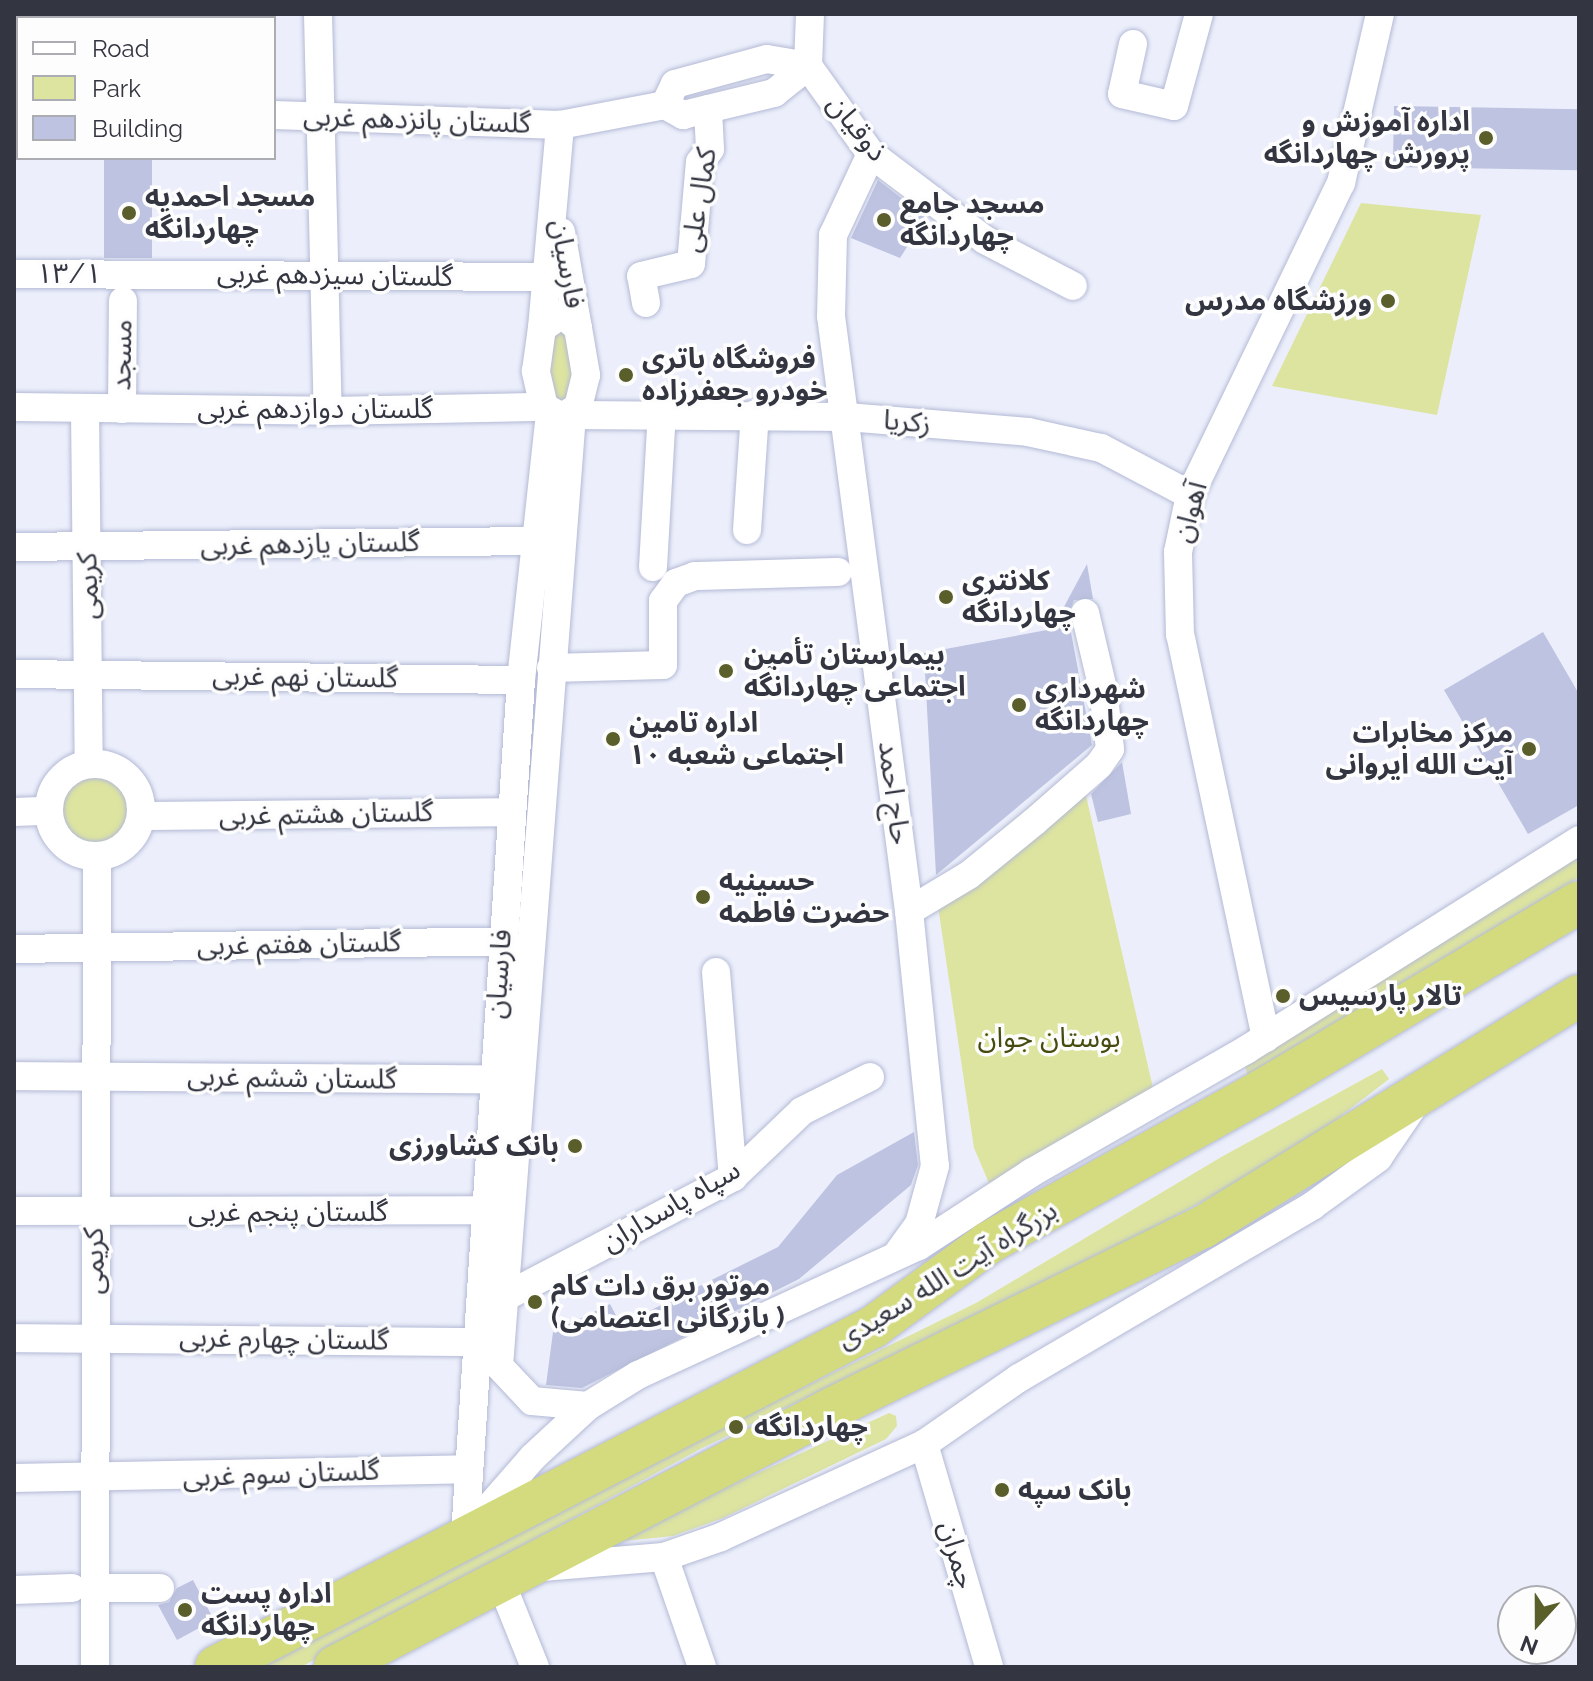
<!DOCTYPE html>
<meta charset="utf-8">
<style>
body{margin:0}
#map{position:relative;width:1593px;height:1681px;overflow:hidden;background:#eceffb;font-family:Raleway,"Noto Sans Arabic",sans-serif}
div>[style]{position:absolute}
.green>*{inset:0;background:#dde4a0}
.round{border-radius:50%}
.building>*{inset:0;background:#bdc3e0;transform-origin:0 0}
.roads{filter:drop-shadow(0 0 2px #b4bad6) drop-shadow(0 0 2px #b4bad6)}
.minor>*{height:28px;margin:-14px;padding:0 14px;transform-origin:14px;border-radius:14px;background:#fff}
.minor>.ring{margin:-14px;padding:0;box-sizing:content-box;background:none;border:28px solid #fff;border-radius:50%}
.highway>*{height:42px;margin:-21px;padding:0 21px;transform-origin:21px;border-radius:21px;background:#d3db7e}
.dots>*{width:22px;height:22px;translate:-50% -50%;box-sizing:border-box;border:4px solid #fdfdfd;border-radius:50%}
span{translate:-50% -50%;white-space:nowrap;text-align:center;line-height:1.15;-webkit-text-stroke:7px #fdfdfd;paint-order:stroke}
.street-label{font-size:28px;color:#333641}
.poi-label{font-size:28px;color:#333641;font-weight:700}
.right{translate:-100% -50%;text-align:right}
.left{translate:0 -50%;text-align:left}
.park-label{font-size:28px;color:#474b10}
.frame{position:absolute;inset:0;border:16px solid #333641;pointer-events:none}
.legend{position:absolute;left:16px;top:16px;width:260px;height:144px;box-sizing:border-box;background:#fdfdfd;border:2px solid #acadb2;margin:0;padding:10px 14px;list-style:none;font-size:24px;color:#333641}
.legend li{display:flex;align-items:center;gap:16px;height:40px}
.legend b{width:40px;border:2px solid #acadb2}
.north{position:absolute;left:1497px;top:1585px;width:80px;height:80px;box-sizing:border-box;background:#fdfdfd;border:2px solid #acadb2;border-radius:50%;rotate:201deg;font-size:22px;font-weight:700;line-height:32px;text-align:center;color:#333641}
.north::after{content:'';display:block;margin:auto;width:28px;height:36px;background:#5a5e2b;clip-path:polygon(50% 0,100% 100%,50% 72%,0 100%)}
</style>
<div id="map">
<div class="green">
<div style="clip-path:polygon(1361px 203px,1481px 215px,1437px 415px,1272px 386px)"></div>
<div style="clip-path:polygon(563px 328px,576px 358px,569px 400px,562px 401px,551px 395px,547px 363px,553px 334px)"></div>
<div style="clip-path:polygon(1079px 765px,1153px 1088px,989px 1183px,974px 1148px,935px 886px)"></div>
<div class="round" style="left:59px;top:776px;width:70px;height:70px"></div>
<div style="clip-path:polygon(1579px 854px,1579px 877px,1261px 1076px,1248px 1077px,1245px 1065px)"></div>
<div style="clip-path:polygon(1382px 1069px,1389px 1079px,1298px 1149px,1117px 1248px,700px 1449px,301px 1667px,262px 1667px,625px 1475px,976px 1303px,1223px 1156px)"></div>
<div style="clip-path:polygon(889px 1413px,896px 1416px,897px 1426px,886px 1439px,723px 1518px,673px 1536px,604px 1543px)"></div>
</div>
<div class="building">
<div style="left:1394px;top:106px;width:185px;height:61px;rotate:1deg"></div>
<div style="left:104px;top:158px;width:48px;height:100px"></div>
<div style="clip-path:polygon(878px 180px,926px 217px,900px 258px,851px 238px)"></div>
<div style="clip-path:polygon(1087px 564px,1093px 599px,1074px 600px,1068px 616px,1092px 745px,936px 875px,924px 653px,1052px 629px)"></div>
<div style="clip-path:polygon(1543px 632px,1579px 694px,1579px 805px,1528px 834px,1444px 690px)"></div>
<div style="clip-path:polygon(1122px 762px,1131px 814px,1098px 822px,1091px 794px)"></div>
<div style="clip-path:polygon(914px 1132px,918px 1165px,911px 1185px,799px 1279px,582px 1388px,546px 1385px,553px 1332px,610px 1304px,621px 1325px,778px 1247px,837px 1175px)"></div>
<div style="clip-path:polygon(193px 1580px,214px 1620px,177px 1640px,158px 1605px,169px 1602px,177px 1588px)"></div>
</div>
<div class="roads">
<div class="minor">
<div style="left:318px;top:14px;width:397px;rotate:88.6deg"></div>
<div style="left:1133px;top:44px;width:51px;rotate:102.4deg"></div>
<div style="left:1122px;top:94px;width:53px;rotate:13deg"></div>
<div style="left:1174px;top:106px;width:95px;rotate:-74.8deg"></div>
<div style="left:808px;top:66px;width:108px;rotate:54.4deg"></div>
<div style="left:871px;top:154px;width:143px;rotate:37deg"></div>
<div style="left:985px;top:240px;width:99px;rotate:27.6deg"></div>
<div style="left:808px;top:66px;width:52px;rotate:-87.8deg"></div>
<div style="left:665px;top:105px;width:23px;rotate:-65deg"></div>
<div style="left:675px;top:84px;width:95px;rotate:-15.2deg"></div>
<div style="left:767px;top:59px;width:42px;rotate:9.7deg"></div>
<div style="left:274px;top:115px;width:286px;rotate:2deg"></div>
<div style="left:14px;top:117px;width:4px"></div>
<div style="left:871px;top:154px;width:89px;rotate:115.1deg"></div>
<div style="left:833px;top:235px;width:81px;rotate:91.4deg"></div>
<div style="left:831px;top:316px;width:600px;rotate:82.53deg"></div>
<div style="left:909px;top:911px;width:256px;rotate:84.2deg"></div>
<div style="left:935px;top:1166px;width:60px;rotate:105.4deg"></div>
<div style="left:919px;top:1224px;width:36px;rotate:126deg"></div>
<div style="left:561px;top:232px;width:97px;rotate:80deg"></div>
<div style="left:14px;top:274px;width:533px;rotate:0.32deg"></div>
<div style="left:646px;top:303px;width:27px;rotate:-100deg"></div>
<div style="left:641px;top:276px;width:51px;rotate:-13.5deg"></div>
<div style="left:691px;top:264px;width:102px;rotate:-85deg"></div>
<div style="left:700px;top:162px;width:16px;rotate:-52deg"></div>
<div style="left:710px;top:149px;width:40px;rotate:-92.9deg"></div>
<div style="left:562px;top:314px;width:21px;rotate:41deg"></div>
<div style="left:578px;top:328px;width:48px;rotate:80.3deg"></div>
<div style="left:586px;top:375px;width:33px;rotate:104deg"></div>
<div style="left:578px;top:407px;width:19px;rotate:148deg"></div>
<div style="left:562px;top:417px;width:21px;rotate:-151deg"></div>
<div style="left:544px;top:407px;width:37px;rotate:-103deg"></div>
<div style="left:536px;top:371px;width:43px;rotate:-82.1deg"></div>
<div style="left:542px;top:328px;width:24px;rotate:-35deg"></div>
<div style="left:542px;top:328px;width:204px;rotate:-84.9deg"></div>
<div style="left:560px;top:125px;width:107px;rotate:-10.8deg"></div>
<div style="left:665px;top:105px;width:21px;rotate:29deg"></div>
<div style="left:683px;top:115px;width:94px;rotate:-13.6deg"></div>
<div style="left:774px;top:93px;width:43px;rotate:-38.5deg"></div>
<div style="left:14px;top:407px;width:314px;rotate:0.7deg"></div>
<div style="left:328px;top:411px;width:216px;rotate:-1.1deg"></div>
<div style="left:85px;top:408px;width:356px;rotate:89.4deg"></div>
<div style="left:122px;top:409px;width:108px;rotate:-89.5deg"></div>
<div style="left:747px;top:530px;width:116px;rotate:-86.1deg"></div>
<div style="left:14px;top:547px;width:518px;rotate:-0.66deg"></div>
<div style="left:653px;top:567px;width:154px;rotate:-86.7deg"></div>
<div style="left:551px;top:668px;width:112px;rotate:-1.5deg"></div>
<div style="left:663px;top:665px;width:64px;rotate:-90deg"></div>
<div style="left:663px;top:601px;width:22px;rotate:-54deg"></div>
<div style="left:676px;top:583px;width:20px;rotate:-20deg"></div>
<div style="left:695px;top:576px;width:143px;rotate:-1.6deg"></div>
<div style="left:14px;top:674px;width:507px;rotate:0.68deg"></div>
<div class="ring" style="left:49px;top:764px;width:64px;height:64px"></div>
<div style="left:14px;top:812px;width:35px;rotate:-2deg"></div>
<div style="left:141px;top:816px;width:370px;rotate:-0.6deg"></div>
<div style="left:909px;top:911px;width:70px;rotate:-31deg"></div>
<div style="left:969px;top:875px;width:84px;rotate:-39.2deg"></div>
<div style="left:1034px;top:822px;width:86px;rotate:-41.2deg"></div>
<div style="left:1099px;top:765px;width:19px;rotate:-55deg"></div>
<div style="left:1110px;top:749px;width:60px;rotate:-96.7deg"></div>
<div style="left:1103px;top:689px;width:78px;rotate:-103.3deg"></div>
<div style="left:14px;top:949px;width:488px;rotate:-0.9deg"></div>
<div style="left:716px;top:972px;width:206px;rotate:85.3deg"></div>
<div style="left:1266px;top:1038px;width:412px;rotate:-102deg"></div>
<div style="left:1180px;top:635px;width:83px;rotate:-91.4deg"></div>
<div style="left:1178px;top:552px;width:58px;rotate:-78.1deg"></div>
<div style="left:1190px;top:495px;width:347px;rotate:-64.2deg"></div>
<div style="left:1341px;top:183px;width:173px;rotate:-77deg"></div>
<div style="left:14px;top:1076px;width:477px;rotate:0.4deg"></div>
<div style="left:14px;top:1211px;width:469px;rotate:-0.1deg"></div>
<div style="left:503px;top:1298px;width:260px;rotate:-27.7deg"></div>
<div style="left:733px;top:1177px;width:95px;rotate:-43.7deg"></div>
<div style="left:802px;top:1111px;width:76px;rotate:-26.6deg"></div>
<div style="left:14px;top:1338px;width:461px;rotate:0.5deg"></div>
<div style="left:499px;top:1366px;width:954px;rotate:-85.61deg"></div>
<div style="left:572px;top:415px;width:275px;rotate:0.4deg"></div>
<div style="left:847px;top:417px;width:182px;rotate:4.7deg"></div>
<div style="left:1028px;top:432px;width:75px;rotate:12.4deg"></div>
<div style="left:1101px;top:448px;width:101px;rotate:27.8deg"></div>
<div style="left:499px;top:1366px;width:48px;rotate:46.7deg"></div>
<div style="left:532px;top:1401px;width:56px;rotate:5.1deg"></div>
<div style="left:924px;top:1444px;width:232px;rotate:73.7deg"></div>
<div style="left:14px;top:1478px;width:453px;rotate:-1.1deg"></div>
<div style="left:472px;top:1527px;width:93px;rotate:-48.9deg"></div>
<div style="left:533px;top:1457px;width:75px;rotate:-42.8deg"></div>
<div style="left:588px;top:1406px;width:59px;rotate:-31.8deg"></div>
<div style="left:638px;top:1375px;width:309px;rotate:-24.7deg"></div>
<div style="left:919px;top:1246px;width:134px;rotate:-33.1deg"></div>
<div style="left:1031px;top:1173px;width:248px;rotate:-29.8deg"></div>
<div style="left:1246px;top:1050px;width:394px;rotate:-32.2deg"></div>
<div style="left:465px;top:1535px;width:857px;rotate:-86.25deg"></div>
<div style="left:521px;top:680px;width:268px;rotate:-83.8deg"></div>
<div style="left:664px;top:1557px;width:116px;rotate:70.9deg"></div>
<div style="left:542px;top:1567px;width:122px;rotate:-4.7deg"></div>
<div style="left:664px;top:1557px;width:60px;rotate:-19.3deg"></div>
<div style="left:721px;top:1537px;width:223px;rotate:-24.6deg"></div>
<div style="left:924px;top:1444px;width:116px;rotate:-34.8deg"></div>
<div style="left:1019px;top:1378px;width:340px;rotate:-30.4deg"></div>
<div style="left:1312px;top:1206px;width:82px;rotate:-36deg"></div>
<div style="left:1378px;top:1158px;width:68px;rotate:-55.8deg"></div>
<div style="left:500px;top:1580px;width:94px;rotate:68.1deg"></div>
<div style="left:95px;top:1588px;width:65px"></div>
<div style="left:14px;top:1590px;width:58px;rotate:-2deg"></div>
<div style="left:95px;top:1667px;width:811px;rotate:-89.86deg"></div>
</div>
<div class="highway">
<div style="left:216px;top:1667px;width:740px;rotate:-27.36deg"></div>
<div style="left:873px;top:1327px;width:142px;rotate:-36.1deg"></div>
<div style="left:988px;top:1243px;width:315px;rotate:-29.1deg"></div>
<div style="left:1263px;top:1090px;width:368px;rotate:-30.7deg"></div>
<div style="left:335px;top:1667px;width:564px;rotate:-27.47deg"></div>
<div style="left:835px;top:1407px;width:410px;rotate:-26.1deg"></div>
<div style="left:1203px;top:1227px;width:441px;rotate:-31.6deg"></div>
</div>
</div>
<div class="dots">
<div style="left:1486px;top:138px;background:#5a5e2b"></div>
<div style="left:129px;top:213px;background:#5a5e2b"></div>
<div style="left:884px;top:220px;background:#5a5e2b"></div>
<div style="left:1388px;top:301px;background:#5a5e2b"></div>
<div style="left:626px;top:375px;background:#5a5e2b"></div>
<div style="left:946px;top:597px;background:#5a5e2b"></div>
<div style="left:726px;top:671px;background:#5a5e2b"></div>
<div style="left:1019px;top:705px;background:#5a5e2b"></div>
<div style="left:613px;top:739px;background:#5a5e2b"></div>
<div style="left:1529px;top:749px;background:#5a5e2b"></div>
<div style="left:703px;top:897px;background:#5a5e2b"></div>
<div style="left:1283px;top:996px;background:#5a5e2b"></div>
<div style="left:575px;top:1146px;background:#5a5e2b"></div>
<div style="left:535px;top:1302px;background:#5a5e2b"></div>
<div style="left:736px;top:1427px;background:#5a5e2b"></div>
<div style="left:1002px;top:1490px;background:#5a5e2b"></div>
<div style="left:185px;top:1610px;background:#5a5e2b"></div>
</div>
<div class="street-label">
<span style="left:417px;top:120px;rotate:2deg">گلستان پانزدهم غربی</span>
<span style="left:857px;top:128px;rotate:51deg">ذوقیان</span>
<span style="left:699px;top:200px;rotate:-81deg">کمال علی</span>
<span style="left:567px;top:264px;rotate:80deg">فارسیان</span>
<span style="left:69px;top:274px">۱۳/۱</span>
<span style="left:335px;top:275px;rotate:1deg">گلستان سیزدهم غربی</span>
<span style="left:122px;top:355px;rotate:-89deg">مسجد</span>
<span style="left:315px;top:409px">گلستان دوازدهم غربی</span>
<span style="left:907px;top:422px;rotate:5deg">زکریا</span>
<span style="left:1190px;top:512px;rotate:-74deg">آهوان</span>
<span style="left:310px;top:544px;rotate:-1deg">گلستان یازدهم غربی</span>
<span style="left:88px;top:586px;rotate:-91deg">کریمی</span>
<span style="left:305px;top:677px;rotate:1deg">گلستان نهم غربی</span>
<span style="left:894px;top:793px;rotate:83deg">حاج احمد</span>
<span style="left:326px;top:814px;rotate:-1deg">گلستان هشتم غربی</span>
<span style="left:299px;top:944px;rotate:-1deg">گلستان هفتم غربی</span>
<span style="left:499px;top:974px;rotate:-86deg">فارسیان</span>
<span style="left:292px;top:1078px;rotate:1deg">گلستان ششم غربی</span>
<span style="left:671px;top:1206px;rotate:-30deg">سپاه پاسداران</span>
<span style="left:288px;top:1212px">گلستان پنجم غربی</span>
<span style="left:94px;top:1261px;rotate:-90deg">کریمی</span>
<span style="left:947px;top:1275px;rotate:-32deg">بزرگراه آیت الله سعیدی</span>
<span style="left:284px;top:1339px;rotate:1deg">گلستان چهارم غربی</span>
<span style="left:281px;top:1474px;rotate:-2deg">گلستان سوم غربی</span>
<span style="left:957px;top:1555px;rotate:74deg">چمران</span>
</div>
<div class="poi-label">
<span class="right" style="left:1470px;top:138px">اداره آموزش و<br>پرورش چهاردانگه</span>
<span class="left" style="left:145px;top:213px">مسجد احمدیه<br>چهاردانگه</span>
<span class="left" style="left:900px;top:220px">مسجد جامع<br>چهاردانگه</span>
<span class="right" style="left:1372px;top:301px">ورزشگاه مدرس</span>
<span class="left" style="left:642px;top:375px">فروشگاه باتری<br>خودرو جعفرزاده</span>
<span class="left" style="left:962px;top:597px">کلانتری<br>چهاردانگه</span>
<span class="left" style="left:744px;top:671px">بیمارستان تأمین<br>اجتماعی چهاردانگه</span>
<span class="left" style="left:1035px;top:705px">شهرداری<br>چهاردانگه</span>
<span class="left" style="left:629px;top:739px">اداره تامین<br>اجتماعی شعبه ۱۰</span>
<span class="right" style="left:1513px;top:749px">مرکز مخابرات<br>آیت الله ایروانی</span>
<span class="left" style="left:719px;top:897px">حسینیه<br>حضرت فاطمه</span>
<span class="left" style="left:1299px;top:996px">تالار پارسیس</span>
<span class="right" style="left:559px;top:1146px">بانک کشاورزی</span>
<span class="left" style="left:551px;top:1302px">موتور برق دات کام<br>(بازرگانی اعتصامی )</span>
<span class="left" style="left:754px;top:1427px">چهاردانگه</span>
<span class="left" style="left:1018px;top:1490px">بانک سپه</span>
<span class="left" style="left:201px;top:1610px">اداره پست<br>چهاردانگه</span>
</div>
<div class="park-label">
<span style="left:1049px;top:1038px">بوستان جوان</span>
</div>
<div class="frame"></div>
<ul class="legend">
<li><b style="height:10px;background:#fff"></b>Road</li>
<li><b style="height:22px;background:#dde4a0"></b>Park</li>
<li><b style="height:22px;background:#bdc3e0"></b>Building</li>
</ul>
<div class="north">N</div>
</div>
